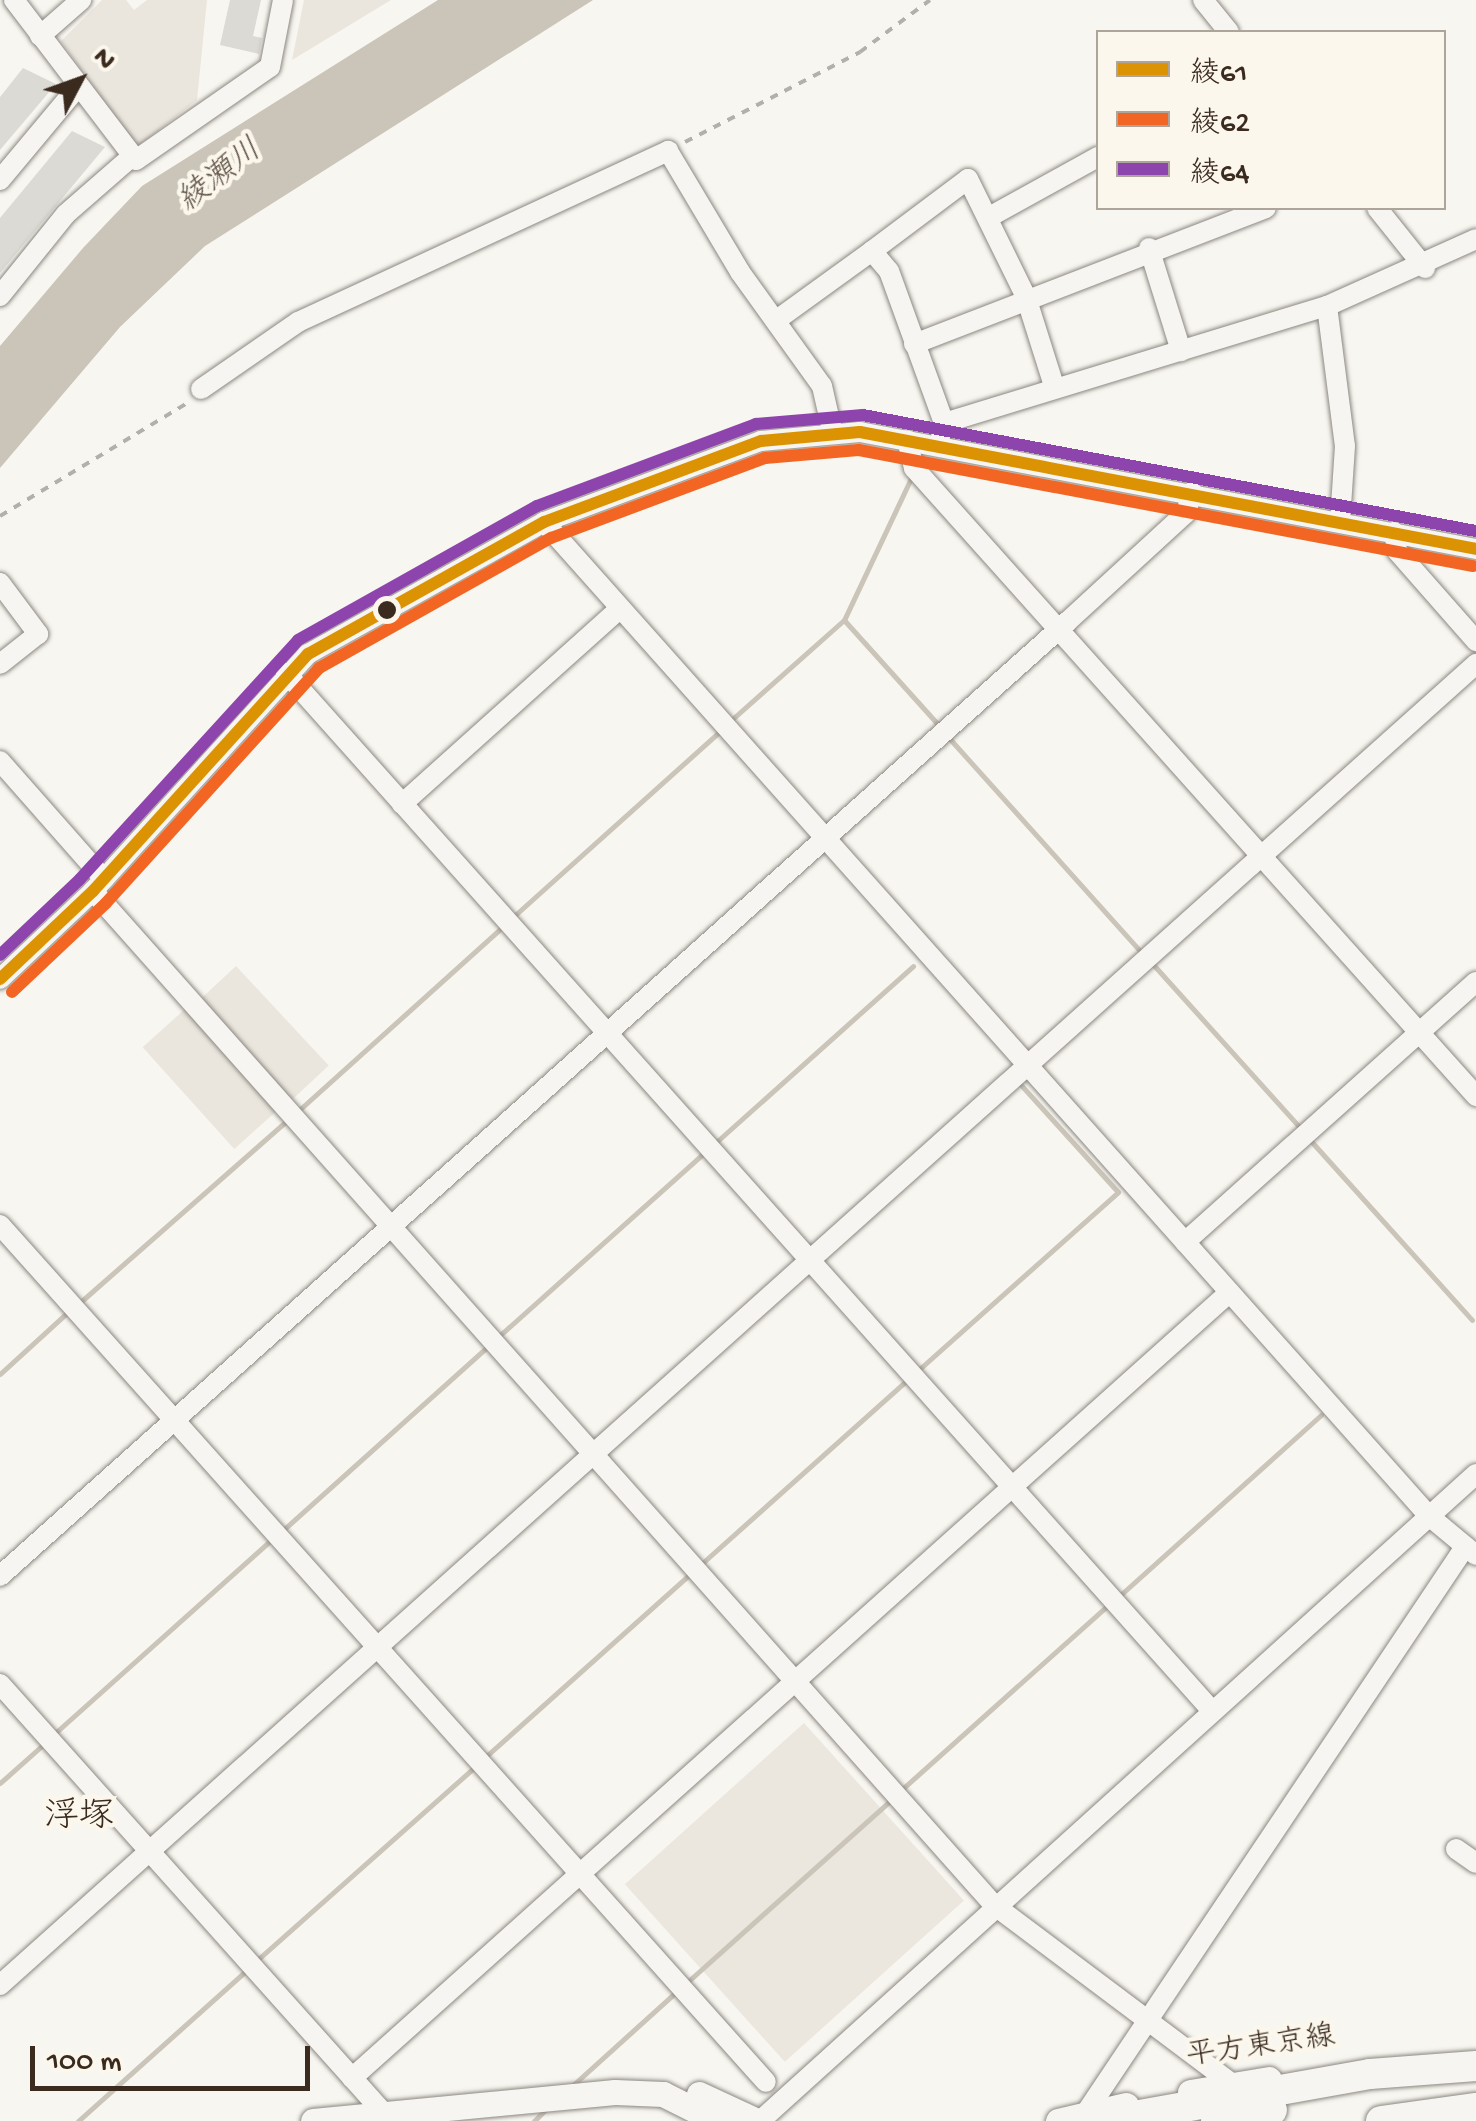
<!DOCTYPE html>
<meta charset="utf-8">
<style>
body{margin:0}
#map{position:relative;width:1476px;height:2121px;overflow:hidden;background:#f8f6f0;font-family:"Gochi Hand","Klee One",sans-serif}
div>[style]{position:absolute}
.built>*{inset:0;background:#ebe6de;transform-origin:0 0}
.green>*{inset:0;background:#eae6dd;transform-origin:0 0}
.water>*{inset:0;background:#cac4b9}
.stream>*{height:5px;margin:-2.5px;padding:0 2.5px;transform-origin:2.5px;border-radius:2.5px;background:#cac4b9}
.building>*{inset:0;background:#dcdad5}
.path>*{height:4px;margin-top:-2px;transform-origin:0;background:repeating-linear-gradient(90deg,#b3b0ac 0 8px,transparent 0 16px)}
.roads{filter:drop-shadow(0 0 2px #8b8781) drop-shadow(0 0 2px #8b8781)}
.minor>*{height:20px;margin:-10px;padding:0 10px;transform-origin:10px;border-radius:10px;background:#f6f5f1}
.major>*{height:25px;margin:-12.5px;padding:0 12.5px;transform-origin:12.5px;border-radius:12.5px;background:#f6f5f1}
.highway>*{height:30px;margin:-15px;padding:0 15px;transform-origin:15px;border-radius:15px;background:#f6f5f1}
.bus-1>*{height:12px;margin:-6px;padding:0 6px;transform-origin:6px;border-radius:6px;background:#db9304}
.bus-2>*{height:12px;margin:-6px;padding:0 6px;transform-origin:6px;border-radius:6px;background:#f26522}
.bus-3>*{height:12px;margin:-6px;padding:0 6px;transform-origin:6px;border-radius:6px;background:#8e44ad}
.dots>*{width:28px;height:28px;translate:-50% -50%;box-sizing:border-box;border:5px solid #fbf7ec;border-radius:50%}
span{translate:-50% -50%;white-space:nowrap;text-align:center;line-height:1.15;-webkit-text-stroke:9px #fbf7ec;paint-order:stroke}
.street-label{font-size:30px;color:#3b2a1e}
.water-label{font-size:32px;color:#605246;font-style:italic}
.quarter-label{font-size:35px;color:#3b2a1e}
.legend{position:absolute;left:1096px;top:30px;width:350px;height:180px;box-sizing:border-box;background:#fbf7ec;border:2px solid #aea59a;margin:0;padding:12px 18px;list-style:none;font-size:30px;color:#3b2a1e}
.legend li{display:flex;align-items:center;gap:20px;height:50px}
.legend b{width:50px;border:2px solid #aea59a}
.north{position:absolute;left:30px;top:30px;width:100px;height:100px;-webkit-text-stroke:8px #fbf7ec;paint-order:stroke;rotate:49deg;font-size:28px;font-weight:700;line-height:40px;text-align:center;color:#3b2a1e}
.north::after{content:'';display:block;margin:auto;width:35px;height:45px;background:#3b2a1e;clip-path:polygon(50% 0,100% 100%,50% 72%,0 100%)}
.scale{position:absolute;left:30px;top:2046px;width:280px;height:45px;box-sizing:border-box;border:5px solid #3b2a1e;border-top:0;padding-left:12px;font-size:30px;line-height:35px;white-space:nowrap;color:#3b2a1e;-webkit-text-stroke:8px #fbf7ec;paint-order:stroke}
</style>
<div id="map">
<div class="built">
<div style="left:804px;top:1723px;width:239px;height:241px;rotate:48deg"></div>
</div>
<div class="green">
<div style="clip-path:polygon(102px 0,126px 0,134px 10px,147px 0,207px 0,197px 100px,141px 144px,133px 143px,61px 41px)"></div>
<div style="clip-path:polygon(304px 0,391px 0,292px 60px)"></div>
<div style="left:236px;top:966px;width:136px;height:51px;rotate:47deg"></div>
<div style="left:185px;top:1009px;width:137px;height:57px;rotate:48deg"></div>
</div>
<div class="water">
<div style="clip-path:polygon(438px 0,593px 0,205px 246px,120px 327px,0 468px,0 346px,83px 248px,142px 186px)"></div>
</div>
<div class="stream">
<div style="left:913px;top:474px;width:161px;rotate:115.3deg"></div>
<div style="left:844px;top:620px;width:147px;rotate:48deg"></div>
<div style="left:729px;top:722px;width:154px;rotate:-41.6deg"></div>
<div style="left:949px;top:738px;width:289px;rotate:48.1deg"></div>
<div style="left:514px;top:916px;width:278px;rotate:-41.9deg"></div>
<div style="left:1150px;top:961px;width:229px;rotate:48deg"></div>
<div style="left:298px;top:1111px;width:280px;rotate:-42deg"></div>
<div style="left:1310px;top:1140px;width:242px;rotate:48deg"></div>
<div style="left:714px;top:1144px;width:267px;rotate:-41.8deg"></div>
<div style="left:77px;top:1305px;width:283px;rotate:-41.3deg"></div>
<div style="left:498px;top:1337px;width:279px;rotate:-41.8deg"></div>
<div style="left:915px;top:1373px;width:272px;rotate:-41.7deg"></div>
<div style="left:1118px;top:1192px;width:146px;rotate:-132.2deg"></div>
<div style="left:0;top:1374px;width:92px;rotate:-42.4deg"></div>
<div style="left:282px;top:1531px;width:278px;rotate:-41.9deg"></div>
<div style="left:699px;top:1566px;width:279px;rotate:-41.8deg"></div>
<div style="left:1117px;top:1598px;width:274px;rotate:-41.9deg"></div>
<div style="left:54px;top:1734px;width:294px;rotate:-41.8deg"></div>
<div style="left:483px;top:1759px;width:279px;rotate:-41.8deg"></div>
<div style="left:0;top:1783px;width:62px;rotate:-41.7deg"></div>
<div style="left:900px;top:1791px;width:279px;rotate:-41.8deg"></div>
<div style="left:255px;top:1962px;width:294px;rotate:-41.6deg"></div>
<div style="left:684px;top:1985px;width:279px;rotate:-41.8deg"></div>
<div style="left:573px;top:2085px;width:139px;rotate:-42.1deg"></div>
<div style="left:78px;top:2121px;width:227px;rotate:-41.8deg"></div>
<div style="left:534px;top:2121px;width:17px;rotate:-45deg"></div>
</div>
<div class="building">
<div style="clip-path:polygon(230px 0,261px 0,253px 36px,262px 38px,259px 54px,220px 45px)"></div>
<div style="clip-path:polygon(23px 68px,56px 84px,0 150px,0 97px)"></div>
<div style="clip-path:polygon(72px 131px,105px 147px,0 273px,0 218px)"></div>
</div>
<div class="path">
<div style="left:685px;top:142px;width:197px;rotate:-27.2deg"></div>
<div style="left:860px;top:52px;width:87px;rotate:-36.6deg"></div>
<div style="left:0;top:516px;width:221px;rotate:-31.1deg"></div>
</div>
<div class="roads">
<div class="minor">
<div style="left:14px;top:0;width:201px;rotate:52.7deg"></div>
<div style="left:136px;top:160px;width:163px;rotate:-34.8deg"></div>
<div style="left:270px;top:67px;width:68px;rotate:-79deg"></div>
<div style="left:1203px;top:0;width:41px;rotate:50.9deg"></div>
<div style="left:40px;top:36px;width:55px;rotate:-41.3deg"></div>
<div style="left:0;top:180px;width:120px;rotate:-50.1deg"></div>
<div style="left:1377px;top:208px;width:77px;rotate:51.3deg"></div>
<div style="left:991px;top:216px;width:122px;rotate:-28.9deg"></div>
<div style="left:1149px;top:248px;width:108px;rotate:72.7deg"></div>
<div style="left:872px;top:251px;width:120px;rotate:-36.9deg"></div>
<div style="left:968px;top:179px;width:131px;rotate:63.8deg"></div>
<div style="left:1026px;top:297px;width:93px;rotate:72.5deg"></div>
<div style="left:0;top:296px;width:105px;rotate:-51.2deg"></div>
<div style="left:66px;top:214px;width:84px;rotate:-41.1deg"></div>
<div style="left:1327px;top:306px;width:141px;rotate:82.7deg"></div>
<div style="left:1345px;top:446px;width:75px;rotate:93.8deg"></div>
<div style="left:778px;top:319px;width:116px;rotate:-35.9deg"></div>
<div style="left:872px;top:251px;width:26px;rotate:50deg"></div>
<div style="left:889px;top:271px;width:162px;rotate:70.1deg"></div>
<div style="left:944px;top:423px;width:11px;rotate:105deg"></div>
<div style="left:914px;top:344px;width:377px;rotate:-21.1deg"></div>
<div style="left:201px;top:389px;width:118px;rotate:-34.6deg"></div>
<div style="left:298px;top:322px;width:408px;rotate:-24.8deg"></div>
<div style="left:668px;top:151px;width:141px;rotate:59.2deg"></div>
<div style="left:740px;top:272px;width:140px;rotate:54.3deg"></div>
<div style="left:822px;top:386px;width:45px;rotate:77.2deg"></div>
<div style="left:944px;top:423px;width:400px;rotate:-17deg"></div>
<div style="left:1327px;top:306px;width:163px;rotate:-24.2deg"></div>
<div style="left:907px;top:440px;width:29px;rotate:76deg"></div>
<div style="left:914px;top:468px;width:843px;rotate:48.17deg"></div>
<div style="left:544px;top:522px;width:1331px;rotate:48.32deg"></div>
<div style="left:1429px;top:1516px;width:61px;rotate:39.7deg"></div>
<div style="left:1394px;top:532px;width:19px;rotate:81deg"></div>
<div style="left:1397px;top:551px;width:120px;rotate:48.7deg"></div>
<div style="left:0;top:583px;width:64px;rotate:53.3deg"></div>
<div style="left:38px;top:634px;width:48px;rotate:141.7deg"></div>
<div style="left:286px;top:673px;width:1391px;rotate:48.26deg"></div>
<div style="left:0;top:761px;width:157px;rotate:48.6deg"></div>
<div style="left:402px;top:804px;width:292px;rotate:-41.9deg"></div>
<div style="left:93px;top:891px;width:1356px;rotate:48.38deg"></div>
<div style="left:994px;top:1905px;width:296px;rotate:36.9deg"></div>
<div style="left:0;top:979px;width:128px;rotate:-43.4deg"></div>
<div style="left:93px;top:891px;width:320px;rotate:-47.8deg"></div>
<div style="left:308px;top:654px;width:270px;rotate:-29.2deg"></div>
<div style="left:544px;top:522px;width:232px;rotate:-20.5deg"></div>
<div style="left:761px;top:441px;width:99px;rotate:-5.2deg"></div>
<div style="left:860px;top:432px;width:627px;rotate:10.75deg"></div>
<div style="left:0;top:1225px;width:1149px;rotate:48.21deg"></div>
<div style="left:1185px;top:1242px;width:390px;rotate:-41.8deg"></div>
<div style="left:0;top:1576px;width:1431px;rotate:-41.8deg"></div>
<div style="left:1067px;top:622px;width:161px;rotate:-42.5deg"></div>
<div style="left:1186px;top:513px;width:22px;rotate:-74deg"></div>
<div style="left:0;top:1684px;width:572px;rotate:48.19deg"></div>
<div style="left:1456px;top:1849px;width:24px;rotate:35deg"></div>
<div style="left:0;top:1985px;width:1981px;rotate:-41.83deg"></div>
<div style="left:352px;top:2078px;width:1178px;rotate:-41.84deg"></div>
<div style="left:1085px;top:2114px;width:683px;rotate:-56.17deg"></div>
<div style="left:760px;top:2121px;width:965px;rotate:-42.1deg"></div>
</div>
<div class="major">
<div style="left:1190px;top:2092px;width:80px;rotate:-9.3deg"></div>
<div style="left:699px;top:2094px;width:64px;rotate:25deg"></div>
<div style="left:313px;top:2121px;width:303px;rotate:-5.5deg"></div>
<div style="left:615px;top:2092px;width:48px;rotate:2.4deg"></div>
<div style="left:663px;top:2094px;width:60px;rotate:26.6deg"></div>
<div style="left:1058px;top:2121px;width:70px;rotate:-13.2deg"></div>
</div>
<div class="highway">
<div style="left:1106px;top:2121px;width:268px;rotate:-10.1deg"></div>
<div style="left:1370px;top:2074px;width:106px;rotate:-4.3deg"></div>
<div style="left:1216px;top:2121px;width:57px;rotate:-11.1deg"></div>
<div style="left:1381px;top:2121px;width:96px;rotate:-7.8deg"></div>
</div>
</div>
<div class="bus-1">
<div style="left:0;top:979px;width:128px;rotate:-43.4deg"></div>
<div style="left:93px;top:891px;width:320px;rotate:-47.8deg"></div>
<div style="left:308px;top:654px;width:270px;rotate:-29.2deg"></div>
<div style="left:544px;top:522px;width:232px;rotate:-20.5deg"></div>
<div style="left:761px;top:441px;width:99px;rotate:-5.2deg"></div>
<div style="left:860px;top:432px;width:627px;rotate:10.75deg"></div>
</div>
<div class="bus-2">
<div style="left:12px;top:992px;width:129px;rotate:-43.4deg"></div>
<div style="left:106px;top:903px;width:317px;rotate:-47.8deg"></div>
<div style="left:319px;top:668px;width:266px;rotate:-29.3deg"></div>
<div style="left:551px;top:538px;width:228px;rotate:-20.5deg"></div>
<div style="left:765px;top:458px;width:94px;rotate:-4.9deg"></div>
<div style="left:859px;top:450px;width:625px;rotate:10.7deg"></div>
</div>
<div class="bus-3">
<div style="left:0;top:955px;width:110px;rotate:-43.5deg"></div>
<div style="left:80px;top:879px;width:323px;rotate:-47.6deg"></div>
<div style="left:298px;top:640px;width:274px;rotate:-29.3deg"></div>
<div style="left:537px;top:506px;width:234px;rotate:-20.5deg"></div>
<div style="left:756px;top:424px;width:107px;rotate:-4.8deg"></div>
<div style="left:863px;top:415px;width:624px;rotate:10.72deg"></div>
</div>
<div class="dots">
<div style="left:387px;top:610px;background:#3b2a1e"></div>
</div>
<div class="street-label">
<span style="left:1261px;top:2049px;rotate:-8deg">平方東京線</span>
</div>
<div class="water-label">
<span style="left:221px;top:177px;rotate:-38deg">綾瀬川</span>
</div>
<div class="quarter-label">
<span style="left:79px;top:1819px">浮塚</span>
</div>
<ul class="legend">
<li><b style="height:12px;background:#db9304"></b>綾61</li>
<li><b style="height:12px;background:#f26522"></b>綾62</li>
<li><b style="height:12px;background:#8e44ad"></b>綾64</li>
</ul>
<div class="north">N</div>
<div class="scale">100 m</div>
</div>
